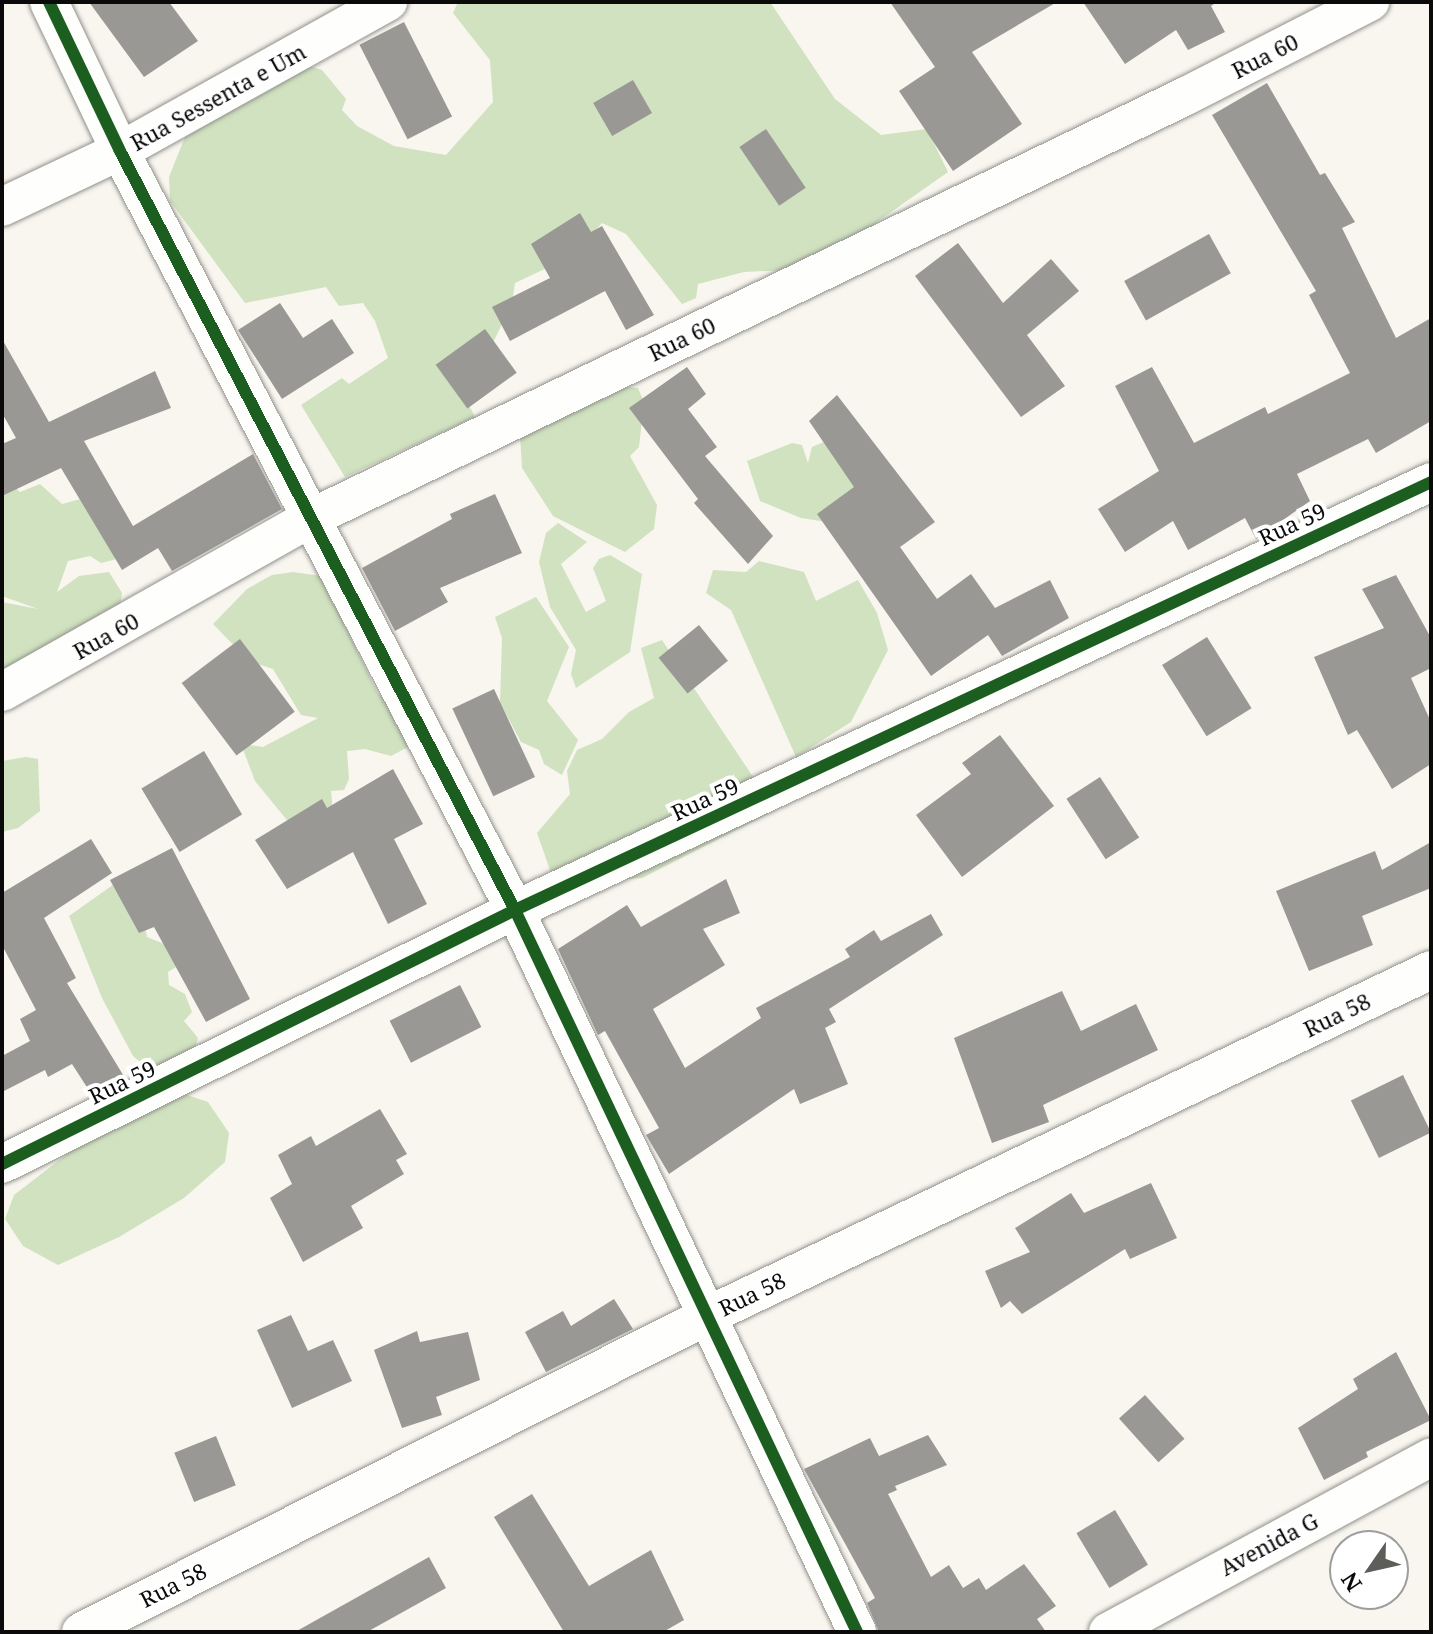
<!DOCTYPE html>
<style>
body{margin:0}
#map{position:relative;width:1433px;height:1634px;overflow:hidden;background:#f8f6ee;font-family:"Noto Serif",serif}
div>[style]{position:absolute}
.forest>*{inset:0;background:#d0e2bf}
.building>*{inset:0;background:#9a9894;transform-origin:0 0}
.roads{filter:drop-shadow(0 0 2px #91908d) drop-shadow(0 0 2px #91908d)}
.street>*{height:38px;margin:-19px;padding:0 19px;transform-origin:19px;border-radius:19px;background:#fefefc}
.cycleway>*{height:12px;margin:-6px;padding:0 6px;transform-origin:6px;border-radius:6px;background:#1b5e20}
span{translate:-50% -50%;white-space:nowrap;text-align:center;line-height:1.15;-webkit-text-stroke:8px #fff;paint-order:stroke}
.street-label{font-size:22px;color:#0a0a0a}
.frame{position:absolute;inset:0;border:4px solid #0a0a0a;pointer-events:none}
.north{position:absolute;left:1329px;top:1530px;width:80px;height:80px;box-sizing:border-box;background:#fff;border:2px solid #9d9d9d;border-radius:50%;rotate:236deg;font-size:22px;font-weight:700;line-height:32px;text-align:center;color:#0a0a0a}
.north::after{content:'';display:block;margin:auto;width:28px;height:36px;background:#5d5d5a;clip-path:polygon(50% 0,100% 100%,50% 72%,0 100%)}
</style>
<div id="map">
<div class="forest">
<div style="clip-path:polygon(458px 2px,770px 2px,835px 99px,881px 135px,927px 129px,948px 172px,877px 222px,853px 267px,744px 272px,698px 284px,696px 298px,682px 304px,626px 234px,602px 223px,572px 256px,515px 283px,512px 303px,466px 399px,475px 417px,345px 477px,301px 405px,342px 378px,349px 384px,388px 358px,375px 321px,363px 303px,339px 306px,326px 287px,245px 303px,170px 201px,169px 177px,185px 137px,297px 62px,322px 70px,346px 99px,342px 110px,357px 126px,394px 146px,446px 155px,493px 102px,490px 60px,453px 13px)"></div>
<div style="clip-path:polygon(618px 386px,638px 388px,644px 402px,639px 447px,630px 456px,657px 505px,654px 529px,625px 552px,553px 516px,522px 468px,520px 435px)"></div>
<div style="clip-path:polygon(838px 436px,870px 467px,827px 522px,801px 518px,760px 501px,747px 461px,792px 443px,802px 445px,808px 463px,812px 447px)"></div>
<div style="clip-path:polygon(9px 482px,20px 492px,40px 484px,62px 504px,84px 498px,121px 558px,101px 563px,90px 556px,68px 561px,57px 592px,79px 576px,109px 572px,122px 593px,118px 620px,2px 691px,2px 602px,38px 609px,2px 596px,2px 484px)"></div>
<div style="clip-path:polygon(558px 523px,587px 542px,561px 564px,586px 612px,606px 601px,593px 568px,599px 559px,610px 555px,642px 574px,630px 652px,576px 688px,571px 674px,576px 650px,550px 607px,539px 562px,546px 533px)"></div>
<div style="clip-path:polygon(759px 561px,804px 572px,816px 601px,858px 580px,877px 613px,888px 650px,851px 722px,796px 757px,731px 610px,706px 593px,713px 570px,746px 572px)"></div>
<div style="clip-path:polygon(293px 572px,321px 576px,378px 694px,395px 706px,408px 747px,391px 756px,365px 749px,347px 751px,349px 779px,344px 790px,331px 791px,333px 812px,291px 825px,255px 781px,241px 744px,263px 747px,318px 718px,301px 715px,273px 669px,249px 661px,213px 624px,247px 589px,272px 575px)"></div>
<div style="clip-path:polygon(536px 597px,569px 647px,547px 701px,578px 740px,562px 775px,544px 764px,539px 750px,521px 742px,500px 703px,502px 638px,495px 617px)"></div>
<div style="clip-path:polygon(662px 640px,761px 789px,768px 814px,642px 878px,562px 883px,550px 870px,537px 833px,570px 794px,567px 771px,577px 750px,602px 739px,629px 712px,654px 698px,641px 648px)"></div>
<div style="clip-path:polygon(26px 757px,38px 759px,40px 811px,18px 828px,2px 832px,2px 761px)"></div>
<div style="clip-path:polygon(117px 882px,144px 922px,147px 937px,169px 946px,176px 967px,168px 972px,169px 985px,185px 994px,192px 1012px,184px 1021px,198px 1038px,193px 1053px,148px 1069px,133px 1056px,102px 998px,69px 916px)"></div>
<div style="clip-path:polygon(178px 1092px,208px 1102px,229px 1133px,225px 1162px,184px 1198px,119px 1237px,58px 1265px,23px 1246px,5px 1219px,14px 1195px,93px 1134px)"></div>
</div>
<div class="building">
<div style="clip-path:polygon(89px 2px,169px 2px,198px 41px,144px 77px)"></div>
<div style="clip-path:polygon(890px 2px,1057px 2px,972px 52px,1022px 124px,953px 171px,899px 91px,935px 67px)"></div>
<div style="clip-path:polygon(1083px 2px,1217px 2px,1211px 6px,1225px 32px,1188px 50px,1176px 30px,1125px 64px)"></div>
<div style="left:404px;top:22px;width:106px;height:50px;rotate:63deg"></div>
<div style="left:633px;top:80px;width:38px;height:46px;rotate:60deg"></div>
<div style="clip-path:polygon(1267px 83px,1320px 175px,1325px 173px,1355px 222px,1342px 228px,1396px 338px,1431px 318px,1431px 421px,1376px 453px,1368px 439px,1297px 474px,1310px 501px,1256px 539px,1245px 518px,1188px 550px,1173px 521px,1125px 552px,1098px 509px,1159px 471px,1115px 386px,1152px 367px,1194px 443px,1265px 407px,1268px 414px,1350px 373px,1309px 295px,1316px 291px,1212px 115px)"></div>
<div style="left:766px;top:129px;width:71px;height:32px;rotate:56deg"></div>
<div style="clip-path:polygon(580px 213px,591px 232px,602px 226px,654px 315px,626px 330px,605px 291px,510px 341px,492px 307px,550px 278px,531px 244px)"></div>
<div style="left:1209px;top:234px;width:45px;height:97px;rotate:61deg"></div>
<div style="clip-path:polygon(958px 243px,1003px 303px,1051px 259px,1079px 291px,1027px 335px,1065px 386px,1021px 417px,915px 276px)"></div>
<div style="clip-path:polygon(280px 303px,303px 338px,332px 319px,354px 353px,282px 399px,238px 330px)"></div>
<div style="left:485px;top:329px;width:54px;height:61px;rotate:54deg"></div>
<div style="clip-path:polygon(2px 339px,49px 422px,155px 371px,171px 408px,84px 441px,133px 526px,253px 454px,282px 509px,172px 571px,158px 548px,122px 570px,61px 468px,2px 496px,2px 444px,16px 438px,2px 413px)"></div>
<div style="clip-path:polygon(687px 367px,706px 394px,688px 409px,717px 447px,705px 456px,773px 536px,748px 564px,694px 503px,698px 499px,629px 408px)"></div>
<div style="clip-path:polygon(837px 395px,935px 522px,900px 547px,937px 599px,971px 574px,995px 608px,1050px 580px,1069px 618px,1002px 656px,988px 635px,931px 676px,817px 514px,854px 487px,809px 421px)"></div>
<div style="clip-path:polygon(495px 494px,522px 553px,440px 588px,448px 602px,395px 631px,362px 568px,452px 519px,450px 514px)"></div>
<div style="clip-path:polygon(1396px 575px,1431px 638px,1431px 668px,1411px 678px,1431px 722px,1431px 764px,1392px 789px,1357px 730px,1348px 735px,1314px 657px,1384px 628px,1362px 589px)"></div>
<div style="left:699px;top:625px;width:46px;height:52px;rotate:51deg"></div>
<div style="left:1207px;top:637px;width:84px;height:53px;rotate:58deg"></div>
<div style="left:240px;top:639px;width:91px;height:73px;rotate:53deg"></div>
<div style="left:494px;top:689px;width:97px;height:46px;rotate:65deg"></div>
<div style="clip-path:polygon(1000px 735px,1054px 806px,962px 877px,916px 815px,971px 774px,962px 763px)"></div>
<div style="left:204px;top:751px;width:74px;height:73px;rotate:59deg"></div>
<div style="clip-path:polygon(393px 769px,423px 824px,394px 839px,427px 904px,388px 924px,353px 852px,287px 889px,255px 840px,322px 799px,327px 808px)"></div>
<div style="left:1100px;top:777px;width:72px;height:40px;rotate:57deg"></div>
<div style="clip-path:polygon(91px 839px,112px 873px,44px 918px,76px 978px,67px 983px,125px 1078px,92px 1095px,72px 1064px,48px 1077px,45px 1070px,2px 1092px,2px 1056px,30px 1041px,20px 1019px,36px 1010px,2px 945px,2px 893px)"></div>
<div style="clip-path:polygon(1431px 842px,1431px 888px,1362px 916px,1373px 945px,1309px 971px,1276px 891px,1375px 851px,1382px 870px)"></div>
<div style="clip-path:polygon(172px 848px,250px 999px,206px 1022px,154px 927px,139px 933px,110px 880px)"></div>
<div style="clip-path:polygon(726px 879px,740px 913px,703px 929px,725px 965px,653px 1009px,685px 1068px,761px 1018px,756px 1008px,850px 957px,845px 949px,874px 930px,881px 941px,931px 914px,943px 935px,829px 1009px,836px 1022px,825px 1028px,848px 1084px,800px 1104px,794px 1089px,669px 1174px,646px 1135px,659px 1128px,605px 1031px,598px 1035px,558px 949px,627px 905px,641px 927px)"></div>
<div style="left:460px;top:985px;width:47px;height:79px;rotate:63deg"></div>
<div style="clip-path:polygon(1062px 991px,1081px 1031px,1136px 1004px,1158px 1050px,1043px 1105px,1049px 1122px,992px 1143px,954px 1038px)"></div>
<div style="left:1403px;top:1075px;width:64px;height:58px;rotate:64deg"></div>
<div style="clip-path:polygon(380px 1109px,407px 1154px,396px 1160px,404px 1174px,351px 1206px,363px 1228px,303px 1262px,270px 1198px,292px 1184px,278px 1155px,311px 1136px,316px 1146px)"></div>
<div style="clip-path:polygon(1151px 1183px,1177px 1238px,1130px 1259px,1125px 1249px,1022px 1314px,1010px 1301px,1001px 1308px,985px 1271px,1030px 1252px,1015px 1228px,1071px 1193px,1084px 1213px)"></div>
<div style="clip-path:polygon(614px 1299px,633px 1329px,546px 1372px,525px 1332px,563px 1311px,571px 1326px)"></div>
<div style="clip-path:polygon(291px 1315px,308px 1351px,333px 1340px,352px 1381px,292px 1408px,257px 1330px)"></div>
<div style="clip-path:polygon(417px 1331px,420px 1342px,468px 1332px,480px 1380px,436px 1397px,442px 1415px,402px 1428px,374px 1350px)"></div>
<div style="clip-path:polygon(1396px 1352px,1431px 1420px,1366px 1452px,1368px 1457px,1324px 1480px,1298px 1428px,1358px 1389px,1353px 1379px)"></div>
<div style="left:1145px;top:1395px;width:59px;height:35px;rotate:48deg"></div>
<div style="clip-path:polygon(928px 1435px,947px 1465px,895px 1486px,897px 1490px,888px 1494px,931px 1577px,949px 1565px,963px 1588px,979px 1578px,986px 1590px,1024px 1564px,1056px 1606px,1037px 1619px,1046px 1632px,879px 1632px,867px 1603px,875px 1598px,804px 1469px,870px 1438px,879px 1456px)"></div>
<div style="left:216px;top:1436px;width:53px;height:45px;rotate:68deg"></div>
<div style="clip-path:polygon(532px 1494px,589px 1586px,651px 1550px,684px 1620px,663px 1632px,564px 1632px,494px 1517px)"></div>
<div style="left:1115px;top:1510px;width:64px;height:45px;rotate:59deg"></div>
<div style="clip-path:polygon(429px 1557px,446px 1588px,367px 1632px,295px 1632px)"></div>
</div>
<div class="roads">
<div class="street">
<div style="left:49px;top:2px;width:165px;rotate:64.5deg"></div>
<div style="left:120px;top:151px;width:856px;rotate:62.51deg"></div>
<div style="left:515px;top:910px;width:799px;rotate:64.65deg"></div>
<div style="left:2px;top:207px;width:131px;rotate:-25.4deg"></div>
<div style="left:120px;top:151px;width:307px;rotate:-29.1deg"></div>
<div style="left:2px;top:692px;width:355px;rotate:-29.4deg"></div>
<div style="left:311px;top:518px;width:971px;rotate:-25.75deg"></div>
<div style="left:1186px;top:96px;width:207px;rotate:-27.1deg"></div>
<div style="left:2px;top:1164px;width:572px;rotate:-26.34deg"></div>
<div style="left:515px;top:910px;width:1011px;rotate:-25.04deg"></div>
<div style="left:81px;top:1632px;width:703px;rotate:-26.78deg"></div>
<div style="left:709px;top:1315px;width:800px;rotate:-25.54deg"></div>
<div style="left:1108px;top:1632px;width:367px;rotate:-28.4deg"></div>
</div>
</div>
<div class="cycleway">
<div style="left:49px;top:2px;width:165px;rotate:64.5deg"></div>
<div style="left:120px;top:151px;width:856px;rotate:62.51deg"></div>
<div style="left:515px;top:910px;width:799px;rotate:64.65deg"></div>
<div style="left:2px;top:1164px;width:572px;rotate:-26.34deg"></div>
<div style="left:515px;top:910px;width:1011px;rotate:-25.04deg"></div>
</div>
<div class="street-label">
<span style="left:1265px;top:56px;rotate:-27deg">Rua 60</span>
<span style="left:218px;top:97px;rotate:-29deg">Rua Sessenta e Um</span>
<span style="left:682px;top:339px;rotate:-26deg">Rua 60</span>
<span style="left:1292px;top:524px;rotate:-25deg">Rua 59</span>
<span style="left:106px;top:636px;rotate:-29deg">Rua 60</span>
<span style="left:705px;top:799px;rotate:-25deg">Rua 59</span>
<span style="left:1337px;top:1015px;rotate:-26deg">Rua 58</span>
<span style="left:122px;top:1082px;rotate:-26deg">Rua 59</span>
<span style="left:752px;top:1294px;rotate:-26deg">Rua 58</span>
<span style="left:1269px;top:1544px;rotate:-28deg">Avenida G</span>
<span style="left:173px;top:1585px;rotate:-27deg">Rua 58</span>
</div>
<div class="frame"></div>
<div class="north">N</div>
</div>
